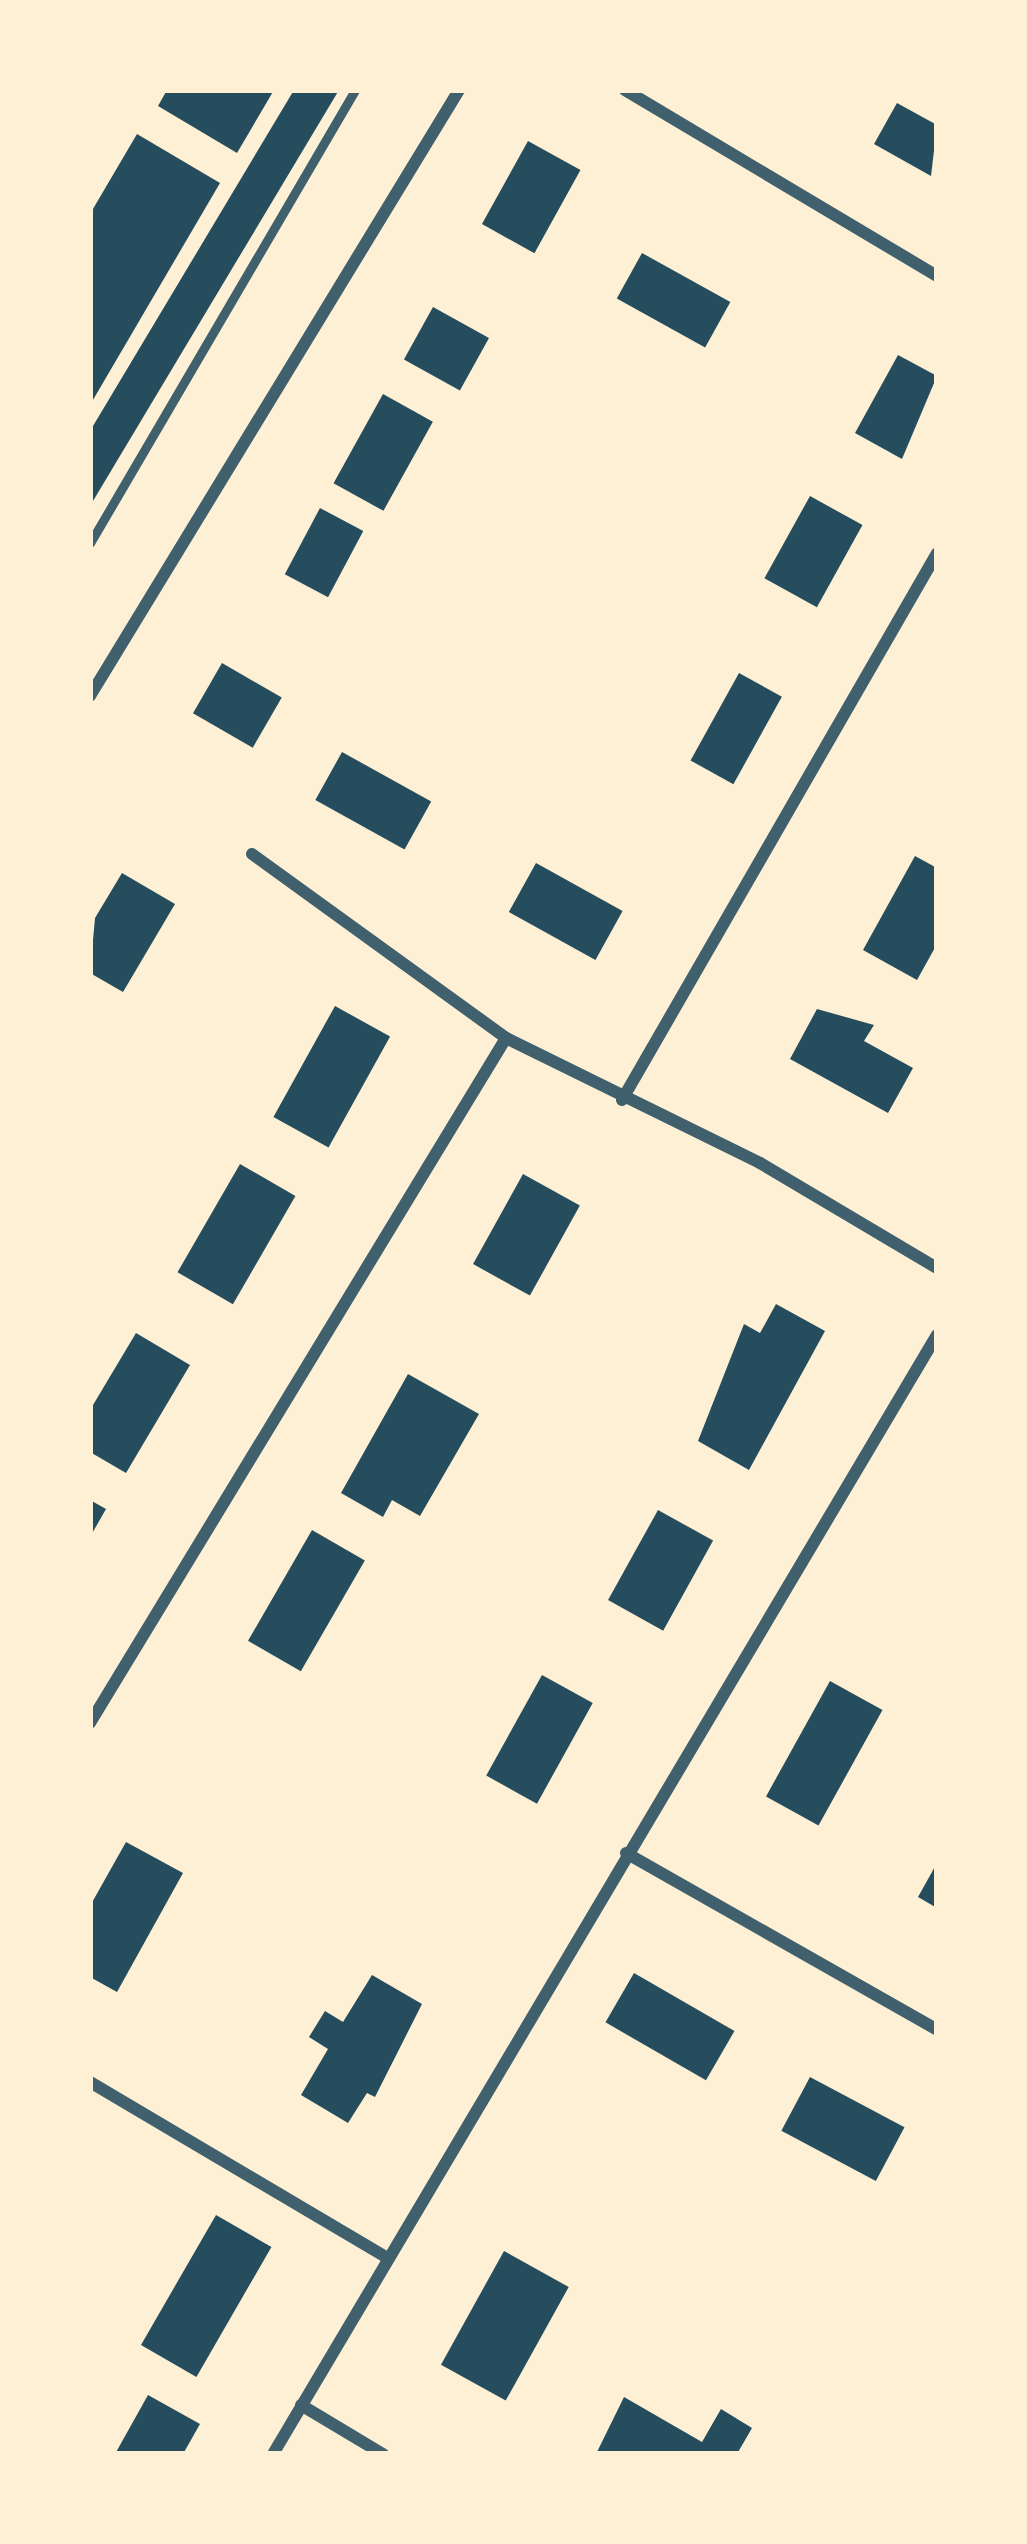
<!DOCTYPE html>
<style>
body{margin:0}
#map{position:relative;width:1027px;height:2544px;overflow:hidden;background:#fdf0d5;font-family:"Asap Condensed",sans-serif}
div>[style]{position:absolute}
.building>*{inset:0;background:#264d5e;transform-origin:0 0}
.service>*{height:9px;margin:-4.5px;padding:0 4.5px;transform-origin:4.5px;border-radius:4.5px;background:#3f606c}
.minor>*{height:12px;margin:-6px;padding:0 6px;transform-origin:6px;border-radius:6px;background:#3f606c}
span{translate:-50% -50%;white-space:nowrap;text-align:center;line-height:1.15;-webkit-text-stroke:12px #fdf0d5;paint-order:stroke}
.frame{position:absolute;inset:0;border:93px solid #fdf0d5;pointer-events:none}
</style>
<div id="map">
<div class="building">
<div style="clip-path:polygon(167px 90px,274px 90px,237px 153px,158px 106px)"></div>
<div style="clip-path:polygon(294px 90px,339px 90px,90px 506px,90px 431px)"></div>
<div style="clip-path:polygon(897px 103px,937px 125px,931px 176px,874px 144px)"></div>
<div style="clip-path:polygon(137px 134px,220px 183px,90px 405px,90px 214px)"></div>
<div style="left:528px;top:141px;width:60px;height:95px;rotate:29deg"></div>
<div style="left:642px;top:253px;width:101px;height:52px;rotate:29deg"></div>
<div style="left:433px;top:307px;width:64px;height:60px;rotate:29deg"></div>
<div style="clip-path:polygon(898px 355px,937px 376px,902px 459px,855px 433px)"></div>
<div style="left:383px;top:394px;width:57px;height:102px;rotate:29deg"></div>
<div style="left:810px;top:496px;width:60px;height:94px;rotate:29deg"></div>
<div style="left:320px;top:508px;width:49px;height:75px;rotate:28deg"></div>
<div style="left:222px;top:663px;width:69px;height:58px;rotate:30deg"></div>
<div style="left:739px;top:673px;width:49px;height:100px;rotate:29deg"></div>
<div style="left:342px;top:752px;width:102px;height:55px;rotate:29deg"></div>
<div style="clip-path:polygon(915px 856px,937px 868px,937px 944px,917px 980px,863px 950px)"></div>
<div style="left:536px;top:863px;width:99px;height:56px;rotate:29deg"></div>
<div style="clip-path:polygon(122px 873px,175px 904px,123px 992px,90px 973px,95px 918px)"></div>
<div style="left:335px;top:1006px;width:63px;height:127px;rotate:29deg"></div>
<div style="clip-path:polygon(817px 1009px,874px 1025px,864px 1041px,913px 1068px,888px 1113px,790px 1059px)"></div>
<div style="left:240px;top:1164px;width:64px;height:125px;rotate:30deg"></div>
<div style="left:523px;top:1174px;width:65px;height:103px;rotate:29deg"></div>
<div style="clip-path:polygon(776px 1304px,825px 1331px,749px 1470px,698px 1441px,744px 1324px,760px 1333px)"></div>
<div style="clip-path:polygon(136px 1333px,190px 1365px,126px 1473px,90px 1452px,90px 1410px)"></div>
<div style="clip-path:polygon(408px 1374px,479px 1414px,420px 1516px,392px 1500px,383px 1517px,341px 1493px)"></div>
<div style="clip-path:polygon(90px 1500px,106px 1509px,90px 1537px)"></div>
<div style="left:658px;top:1510px;width:63px;height:103px;rotate:29deg"></div>
<div style="left:312px;top:1530px;width:61px;height:128px;rotate:30deg"></div>
<div style="left:542px;top:1675px;width:58px;height:115px;rotate:29deg"></div>
<div style="left:830px;top:1681px;width:60px;height:132px;rotate:29deg"></div>
<div style="clip-path:polygon(126px 1842px,183px 1873px,117px 1992px,90px 1977px,90px 1906px)"></div>
<div style="clip-path:polygon(937px 1863px,937px 1908px,918px 1897px)"></div>
<div style="left:634px;top:1973px;width:116px;height:57px;rotate:30deg"></div>
<div style="clip-path:polygon(372px 1975px,422px 2004px,375px 2097px,367px 2093px,348px 2123px,301px 2095px,328px 2049px,309px 2037px,325px 2011px,343px 2022px)"></div>
<div style="left:810px;top:2077px;width:107px;height:61px;rotate:28deg"></div>
<div style="left:216px;top:2215px;width:64px;height:150px;rotate:30deg"></div>
<div style="left:504px;top:2251px;width:74px;height:130px;rotate:29deg"></div>
<div style="clip-path:polygon(148px 2395px,200px 2424px,183px 2454px,115px 2454px)"></div>
<div style="clip-path:polygon(624px 2397px,702px 2442px,721px 2409px,752px 2428px,737px 2454px,596px 2454px)"></div>
</div>
<div class="service">
<div style="left:90px;top:543px;width:525px;rotate:-59.67deg"></div>
</div>
<div class="minor">
<div style="left:625px;top:90px;width:363px;rotate:30.8deg"></div>
<div style="left:90px;top:696px;width:710px;rotate:-58.66deg"></div>
<div style="left:252px;top:854px;width:314px;rotate:35.9deg"></div>
<div style="left:506px;top:1038px;width:283px;rotate:26.2deg"></div>
<div style="left:760px;top:1163px;width:206px;rotate:30.7deg"></div>
<div style="left:622px;top:1100px;width:631px;rotate:-60.06deg"></div>
<div style="left:90px;top:1723px;width:801px;rotate:-58.73deg"></div>
<div style="left:626px;top:1853px;width:358px;rotate:29.6deg"></div>
<div style="left:90px;top:2082px;width:346px;rotate:30.6deg"></div>
<div style="left:301px;top:2405px;width:96px;rotate:30.9deg"></div>
<div style="left:273px;top:2454px;width:1301px;rotate:-59.32deg"></div>
</div>
<div class="frame"></div>
</div>
